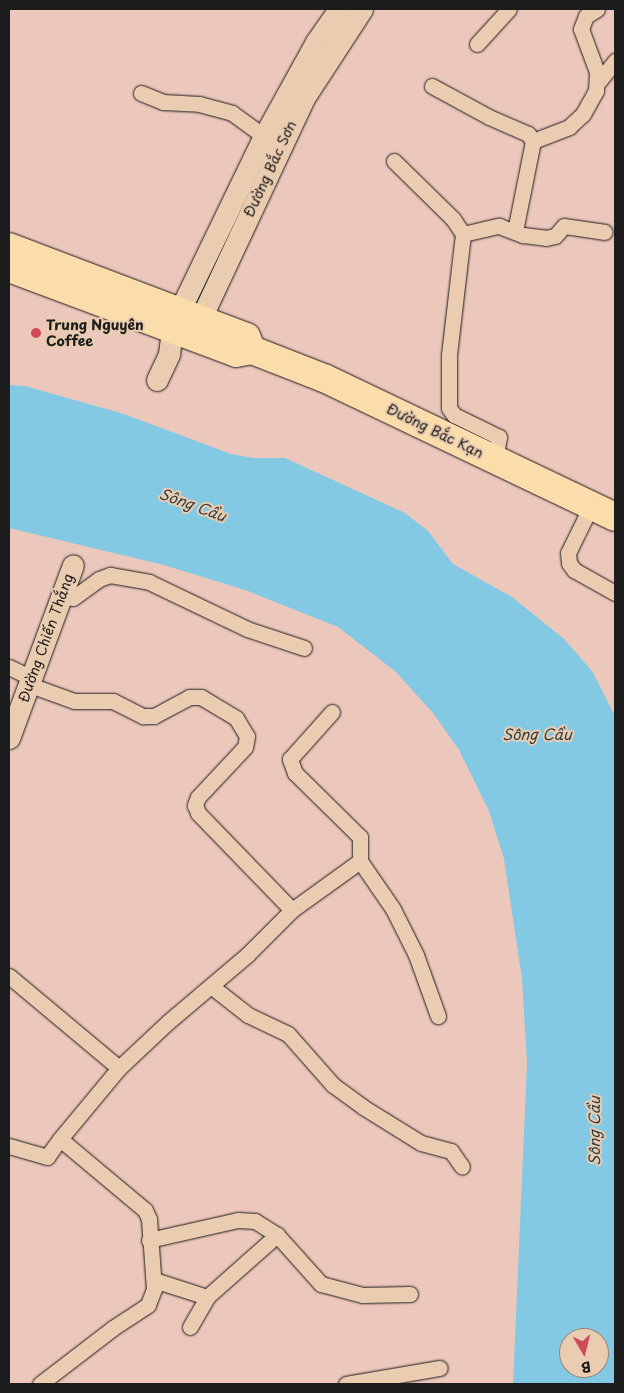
<!DOCTYPE html>
<meta charset="utf-8">
<style>
body{margin:0}
#map{position:relative;width:624px;height:1393px;overflow:hidden;background:#ecc7bc;font-family:"Playpen Sans",sans-serif}
div>[style]{position:absolute}
.water>*{inset:0;background:#83c9e4}
.roads{filter:drop-shadow(0 0 1px #1c1c1c) drop-shadow(0 0 1px #1c1c1c)}
.street>*{height:15px;margin:-7.5px;padding:0 7.5px;transform-origin:7.5px;border-radius:7.5px;background:#eaccb0}
.secondary>*{height:21px;margin:-10.5px;padding:0 10.5px;transform-origin:10.5px;border-radius:10.5px;background:#eaccb0}
.highway>*{height:28px;margin:-14px;padding:0 14px;transform-origin:14px;border-radius:14px;background:#fbddab}
.dots>*{width:14px;height:14px;translate:-50% -50%;box-sizing:border-box;border:2px solid #eaccb0;border-radius:50%}
span{translate:-50% -50%;white-space:nowrap;text-align:center;line-height:1.15;-webkit-text-stroke:4px #eaccb0;paint-order:stroke}
.street-label{font-size:14px;color:#1c1c1c}
.poi-label{font-size:14px;color:#1c1c1c;font-weight:700}
.left{translate:0 -50%;text-align:left}
.water-label{font-size:15px;color:#313f44;font-style:italic}
.frame{position:absolute;inset:0;border:10px solid #1c1c1c;pointer-events:none}
.north{position:absolute;left:559px;top:1328px;width:50px;height:50px;box-sizing:border-box;background:#eaccb0;border:1px solid #988675;border-radius:50%;rotate:172deg;font-size:14px;font-weight:700;line-height:20px;text-align:center;color:#1c1c1c}
.north::after{content:'';display:block;margin:auto;width:18px;height:22px;background:#d1495b;clip-path:polygon(50% 0,100% 100%,50% 72%,0 100%)}
</style>
<div id="map">
<div class="water">
<div style="clip-path:polygon(evenodd,9px 385px,25px 386px,124px 414px,231px 454px,254px 458px,285px 458px,405px 513px,428px 531px,453px 564px,512px 597px,564px 639px,592px 671px,615px 716px,615px 1384px,513px 1384px,527px 1063px,522px 979px,504px 859px,489px 811px,459px 750px,433px 713px,396px 672px,338px 627px,248px 591px,164px 565px,9px 528px,9px 385px,569px 1338px,599px 1338px,599px 1368px,569px 1368px,569px 1338px)"></div>
</div>
<div class="roads">
<div class="street">
<div style="left:477px;top:44px;width:47px;rotate:-47.6deg"></div>
<div style="left:599px;top:81px;width:26px;rotate:-51deg"></div>
<div style="left:432px;top:86px;width:65px;rotate:28.5deg"></div>
<div style="left:489px;top:117px;width:43px;rotate:23.6deg"></div>
<div style="left:528px;top:134px;width:9px;rotate:54deg"></div>
<div style="left:533px;top:141px;width:92px;rotate:101.3deg"></div>
<div style="left:141px;top:93px;width:24px;rotate:22deg"></div>
<div style="left:163px;top:102px;width:36px;rotate:3deg"></div>
<div style="left:199px;top:104px;width:34px;rotate:15deg"></div>
<div style="left:232px;top:113px;width:39px;rotate:36deg"></div>
<div style="left:533px;top:141px;width:39px;rotate:-21deg"></div>
<div style="left:569px;top:127px;width:19px;rotate:-43deg"></div>
<div style="left:583px;top:114px;width:26px;rotate:-61deg"></div>
<div style="left:596px;top:91px;width:19px;rotate:-87deg"></div>
<div style="left:597px;top:72px;width:46px;rotate:-110.4deg"></div>
<div style="left:581px;top:29px;width:14px;rotate:-69deg"></div>
<div style="left:586px;top:16px;width:13px;rotate:-32deg"></div>
<div style="left:394px;top:161px;width:83px;rotate:44.5deg"></div>
<div style="left:453px;top:219px;width:18px;rotate:56deg"></div>
<div style="left:463px;top:234px;width:122px;rotate:96.6deg"></div>
<div style="left:449px;top:355px;width:53px;rotate:90deg"></div>
<div style="left:449px;top:408px;width:9px;rotate:54deg"></div>
<div style="left:454px;top:415px;width:50px;rotate:26.1deg"></div>
<div style="left:499px;top:437px;width:23px;rotate:100deg"></div>
<div style="left:463px;top:234px;width:37px;rotate:-13deg"></div>
<div style="left:499px;top:226px;width:26px;rotate:21deg"></div>
<div style="left:523px;top:235px;width:23px;rotate:7deg"></div>
<div style="left:546px;top:238px;width:9px;rotate:-13deg"></div>
<div style="left:555px;top:236px;width:13px;rotate:-48deg"></div>
<div style="left:564px;top:226px;width:41px;rotate:8.3deg"></div>
<div style="left:591px;top:506px;width:52px;rotate:116.1deg"></div>
<div style="left:568px;top:553px;width:10px;rotate:84deg"></div>
<div style="left:569px;top:563px;width:9px;rotate:54deg"></div>
<div style="left:574px;top:570px;width:47px;rotate:29.3deg"></div>
<div style="left:62px;top:596px;width:11px;rotate:10deg"></div>
<div style="left:73px;top:598px;width:32px;rotate:-36deg"></div>
<div style="left:99px;top:579px;width:12px;rotate:-20deg"></div>
<div style="left:110px;top:575px;width:40px;rotate:10deg"></div>
<div style="left:149px;top:582px;width:109px;rotate:25.6deg"></div>
<div style="left:247px;top:629px;width:60px;rotate:18.4deg"></div>
<div style="left:9px;top:667px;width:25px;rotate:26deg"></div>
<div style="left:30px;top:685px;width:47px;rotate:20deg"></div>
<div style="left:74px;top:701px;width:39px"></div>
<div style="left:113px;top:701px;width:34px;rotate:27deg"></div>
<div style="left:143px;top:716px;width:11px"></div>
<div style="left:154px;top:716px;width:40px;rotate:-28deg"></div>
<div style="left:189px;top:697px;width:12px"></div>
<div style="left:201px;top:697px;width:41px;rotate:31deg"></div>
<div style="left:236px;top:718px;width:21px;rotate:59deg"></div>
<div style="left:247px;top:736px;width:11px;rotate:100deg"></div>
<div style="left:245px;top:747px;width:69px;rotate:133.2deg"></div>
<div style="left:198px;top:797px;width:9px;rotate:111deg"></div>
<div style="left:195px;top:805px;width:9px;rotate:69deg"></div>
<div style="left:198px;top:813px;width:135px;rotate:45.9deg"></div>
<div style="left:360px;top:861px;width:58px;rotate:55.5deg"></div>
<div style="left:393px;top:909px;width:51px;rotate:63.4deg"></div>
<div style="left:416px;top:955px;width:65px;rotate:70.2deg"></div>
<div style="left:9px;top:976px;width:143px;rotate:39.9deg"></div>
<div style="left:211px;top:986px;width:47px;rotate:38.1deg"></div>
<div style="left:248px;top:1015px;width:44px;rotate:25.4deg"></div>
<div style="left:288px;top:1034px;width:68px;rotate:48.6deg"></div>
<div style="left:333px;top:1085px;width:37px;rotate:36deg"></div>
<div style="left:363px;top:1107px;width:68px;rotate:31.8deg"></div>
<div style="left:421px;top:1143px;width:31px;rotate:15deg"></div>
<div style="left:451px;top:1151px;width:19px;rotate:55deg"></div>
<div style="left:60px;top:1139px;width:92px;rotate:-50.3deg"></div>
<div style="left:119px;top:1068px;width:67px;rotate:-43.2deg"></div>
<div style="left:168px;top:1022px;width:104px;rotate:-40.3deg"></div>
<div style="left:247px;top:955px;width:64px;rotate:-45deg"></div>
<div style="left:292px;top:910px;width:84px;rotate:-35.8deg"></div>
<div style="left:360px;top:861px;width:24px;rotate:-90deg"></div>
<div style="left:360px;top:837px;width:91px;rotate:-135.4deg"></div>
<div style="left:295px;top:773px;width:15px;rotate:-110deg"></div>
<div style="left:290px;top:759px;width:63px;rotate:-48.2deg"></div>
<div style="left:9px;top:1146px;width:40px;rotate:16deg"></div>
<div style="left:47px;top:1157px;width:22px;rotate:-54deg"></div>
<div style="left:60px;top:1139px;width:111px;rotate:39.9deg"></div>
<div style="left:145px;top:1210px;width:10px;rotate:66deg"></div>
<div style="left:149px;top:1219px;width:70px;rotate:85.9deg"></div>
<div style="left:154px;top:1289px;width:17px;rotate:111deg"></div>
<div style="left:148px;top:1305px;width:42px;rotate:146.7deg"></div>
<div style="left:113px;top:1328px;width:92px;rotate:142.5deg"></div>
<div style="left:149px;top:1240px;width:91px;rotate:-12.7deg"></div>
<div style="left:238px;top:1220px;width:17px;rotate:3deg"></div>
<div style="left:255px;top:1221px;width:26px;rotate:32deg"></div>
<div style="left:277px;top:1235px;width:66px;rotate:48.1deg"></div>
<div style="left:321px;top:1284px;width:43px;rotate:14.7deg"></div>
<div style="left:363px;top:1295px;width:47px;rotate:-1.2deg"></div>
<div style="left:154px;top:1280px;width:56px;rotate:17.8deg"></div>
<div style="left:190px;top:1327px;width:34px;rotate:-60deg"></div>
<div style="left:207px;top:1297px;width:94px;rotate:-41.5deg"></div>
<div style="left:346px;top:1384px;width:95px;rotate:-9.7deg"></div>
</div>
<div class="secondary">
<div style="left:194px;top:333px;width:259px;rotate:-64.9deg"></div>
<div style="left:304px;top:98px;width:106px;rotate:-56.9deg"></div>
<div style="left:157px;top:380px;width:29px;rotate:-65deg"></div>
<div style="left:169px;top:354px;width:25px;rotate:-83deg"></div>
<div style="left:172px;top:329px;width:18px;rotate:-68deg"></div>
<div style="left:179px;top:312px;width:195px;rotate:-64.2deg"></div>
<div style="left:264px;top:136px;width:107px;rotate:-61deg"></div>
<div style="left:316px;top:42px;width:40px;rotate:-55.1deg"></div>
<div style="left:9px;top:738px;width:184px;rotate:-69.7deg"></div>
</div>
<div class="highway">
<div style="left:9px;top:247px;width:254px;rotate:20.8deg"></div>
<div style="left:246px;top:337px;width:14px;rotate:65deg"></div>
<div style="left:9px;top:268px;width:242px;rotate:20.5deg"></div>
<div style="left:236px;top:353px;width:16px;rotate:-11deg"></div>
<div style="left:252px;top:350px;width:79px;rotate:21.4deg"></div>
<div style="left:326px;top:379px;width:320px;rotate:25.5deg"></div>
</div>
</div>
<div class="dots">
<div style="left:36px;top:333px;background:#d1495b"></div>
</div>
<div class="street-label">
<span style="left:270px;top:169px;rotate:-65deg">Đường Bắc Sơn</span>
<span style="left:435px;top:431px;rotate:26deg">Đường Bắc Kạn</span>
<span style="left:46px;top:638px;rotate:-70deg">Đường Chiến Thắng</span>
</div>
<div class="poi-label">
<span class="left" style="left:46px;top:333px">Trung Nguyên<br>Coffee</span>
</div>
<div class="water-label">
<span style="left:193px;top:504px;rotate:20deg">Sông Cầu</span>
<span style="left:537px;top:734px">Sông Cầu</span>
<span style="left:594px;top:1131px;rotate:-90deg">Sông Cầu</span>
</div>
<div class="frame"></div>
<div class="north">B</div>
</div>
